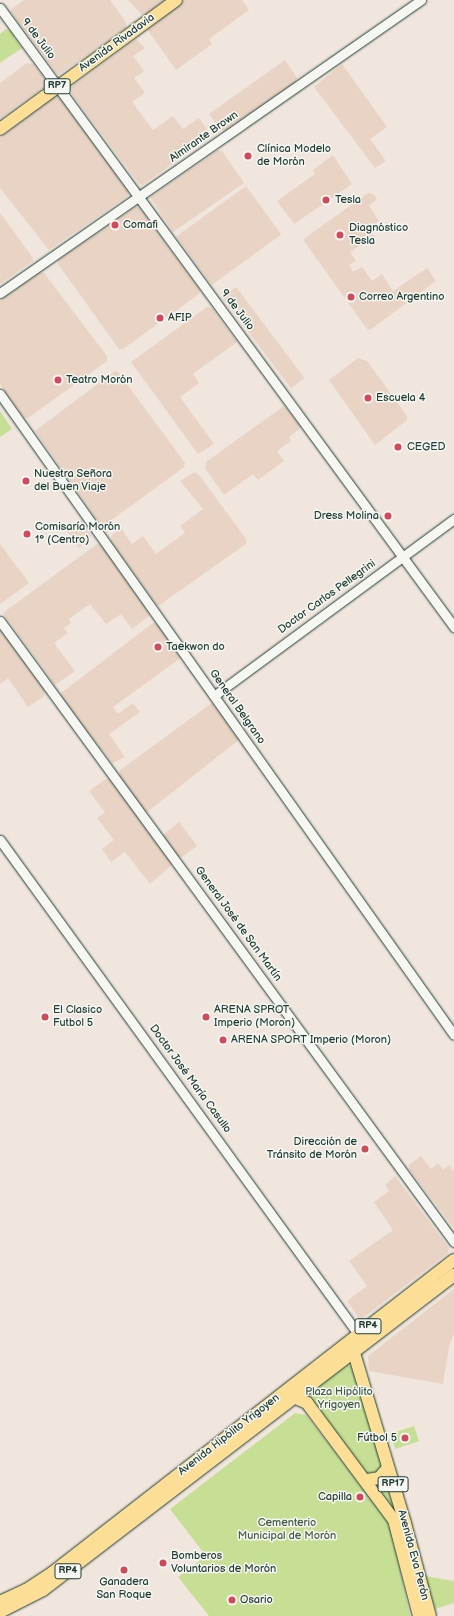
<!DOCTYPE html>
<meta charset="utf-8">
<style>
body{margin:0}
#map{position:relative;width:454px;height:1616px;overflow:hidden;background:#f0e6dd;font-family:"Balsamiq Sans",sans-serif}
div>[style]{position:absolute}
.built>*{inset:0;background:#e8d3c4;transform-origin:0 0}
.green>*{inset:0;background:#c6df95;transform-origin:0 0}
.roads{filter:drop-shadow(0 0 1px #1f3d34) drop-shadow(0 0 1px #1f3d34)}
.minor>*{height:9px;margin:-4.5px;padding:0 4.5px;transform-origin:4.5px;border-radius:4.5px;background:#f6f6f2}
.major>*{height:12px;margin:-6px;padding:0 6px;transform-origin:6px;border-radius:6px;background:#fcde96}
.dots>*{width:11px;height:11px;translate:-50% -50%;box-sizing:border-box;border:2px solid #f6f6f2;border-radius:50%}
span{translate:-50% -50%;white-space:nowrap;text-align:center;line-height:1.15;-webkit-text-stroke:3px #f6f6f2;paint-order:stroke}
.shield-label span{padding:1px 3px;background:#f6f6f2;border:1px solid;border-radius:3px;-webkit-text-stroke-width:0}
.shield-label{font-size:10px;color:#1f3d34;font-weight:700}
.street-label{font-size:11px;color:#1f3d34}
.poi-label{font-size:11px;color:#1f3d34}
.left{translate:0 -50%;text-align:left}
.right{translate:-100% -50%;text-align:right}
.park-label{font-size:11px;color:#405d47}
</style>
<div id="map">
<div class="built">
<div style="clip-path:polygon(24px 0,110px 0,126px 22px,126px 28px,58px 75px,11px 12px,11px 9px)"></div>
<div style="clip-path:polygon(128px 0,165px 0,143px 16px)"></div>
<div style="clip-path:polygon(184px 0,242px 0,249px 10px,209px 39px,212px 44px,176px 70px,147px 29px)"></div>
<div style="clip-path:polygon(136px 39px,145px 48px,133px 56px,144px 71px,134px 78px,145px 93px,132px 102px,153px 130px,173px 116px,183px 129px,199px 118px,211px 135px,143px 185px,139px 184px,71px 93px,71px 87px)"></div>
<div style="clip-path:polygon(285px 60px,297px 78px,295px 83px,226px 131px,220px 130px,209px 114px)"></div>
<div style="clip-path:polygon(27px 63px,33px 64px,46px 81px,44px 87px,0 119px,0 83px)"></div>
<div style="clip-path:polygon(342px 64px,387px 127px,370px 139px,386px 161px,375px 168px,314px 87px)"></div>
<div style="clip-path:polygon(54px 97px,60px 98px,129px 191px,128px 196px,49px 250px,0 188px,0 138px)"></div>
<div style="clip-path:polygon(218px 150px,222px 151px,244px 183px,173px 232px,150px 197px)"></div>
<div style="clip-path:polygon(333px 155px,352px 184px,294px 224px,277px 201px,315px 174px,313px 170px)"></div>
<div style="left:246px;top:186px;width:60px;height:86px;rotate:54deg"></div>
<div style="clip-path:polygon(368px 193px,373px 194px,377px 199px,369px 206px,379px 221px,368px 228px,374px 236px,350px 252px,356px 261px,349px 265px,353px 272px,362px 267px,372px 281px,382px 274px,393px 291px,427px 268px,436px 281px,370px 330px,367px 329px,304px 241px,305px 238px)"></div>
<div style="clip-path:polygon(135px 207px,140px 208px,200px 290px,199px 294px,123px 349px,119px 349px,58px 264px,58px 260px)"></div>
<div style="clip-path:polygon(0 213px,33px 258px,33px 261px,0 284px)"></div>
<div style="clip-path:polygon(40px 272px,44px 273px,107px 356px,107px 361px,28px 418px,24px 418px,0 384px,0 300px)"></div>
<div style="left:236px;top:287px;width:114px;height:17px;rotate:53deg"></div>
<div style="clip-path:polygon(207px 307px,212px 308px,237px 342px,193px 374px,199px 383px,180px 397px,214px 444px,198px 454px,131px 362px)"></div>
<div style="clip-path:polygon(358px 358px,367px 361px,407px 416px,407px 420px,375px 445px,329px 380px)"></div>
<div style="clip-path:polygon(115px 371px,118px 372px,185px 463px,184px 467px,102px 527px,35px 431px)"></div>
<div style="clip-path:polygon(284px 406px,303px 426px,289px 437px,291px 441px,277px 451px,284px 461px,258px 480px,253px 474px,224px 495px,205px 468px,206px 462px)"></div>
<div style="clip-path:polygon(195px 472px,199px 475px,246px 539px,246px 544px,158px 606px,111px 541px,112px 535px,120px 527px,132px 544px,143px 536px,156px 554px,185px 533px,180px 526px,203px 509px,180px 481px)"></div>
<div style="clip-path:polygon(81px 520px,91px 536px,79px 548px,67px 531px)"></div>
<div style="clip-path:polygon(0 544px,29px 583px,0 604px)"></div>
<div style="clip-path:polygon(97px 544px,103px 546px,149px 613px,149px 616px,132px 629px,121px 614px,106px 624px,90px 604px,69px 619px,71px 623px,64px 628px,68px 633px,54px 643px,75px 671px,55px 685px,3px 613px)"></div>
<div style="clip-path:polygon(153px 623px,158px 624px,182px 657px,113px 707px,118px 714px,133px 703px,140px 712px,109px 734px,125px 757px,112px 763px,62px 699px,61px 693px)"></div>
<div style="clip-path:polygon(0 627px,45px 690px,44px 696px,28px 707px,8px 678px,0 684px)"></div>
<div style="clip-path:polygon(212px 703px,240px 739px,146px 813px,119px 776px,120px 770px)"></div>
<div style="clip-path:polygon(106px 779px,112px 780px,173px 864px,150px 884px,125px 852px,111px 862px,102px 849px,114px 840px,97px 818px,105px 812px,89px 791px)"></div>
<div style="clip-path:polygon(179px 822px,197px 846px,182px 857px,177px 856px,162px 836px)"></div>
<div style="clip-path:polygon(421px 1156px,431px 1169px,438px 1163px,443px 1170px,449px 1165px,454px 1171px,454px 1228px,409px 1169px,409px 1165px)"></div>
<div style="clip-path:polygon(395px 1176px,449px 1248px,448px 1253px,360px 1320px,347px 1301px,367px 1286px,349px 1261px,393px 1230px,374px 1202px,389px 1191px,385px 1185px)"></div>
<div style="clip-path:polygon(454px 1289px,454px 1333px,449px 1347px,443px 1384px,369px 1371px,368px 1356px)"></div>
</div>
<div class="green">
<div style="clip-path:polygon(6px 29px,14px 32px,14px 37px,22px 48px,0 63px,0 34px)"></div>
<div style="clip-path:polygon(0 411px,12px 429px,0 437px)"></div>
<div style="clip-path:polygon(346px 1364px,352px 1367px,383px 1468px,378px 1474px,367px 1476px,310px 1398px,310px 1393px)"></div>
<div style="clip-path:polygon(295px 1413px,306px 1415px,390px 1523px,410px 1616px,209px 1616px,178px 1577px,206px 1556px,170px 1509px)"></div>
<div style="left:414px;top:1426px;width:16px;height:25px;rotate:72deg"></div>
<div style="clip-path:polygon(385px 1478px,398px 1516px,374px 1484px,382px 1483px)"></div>
<div style="clip-path:polygon(425px 1576px,454px 1581px,454px 1603px,435px 1609px)"></div>
</div>
<div class="roads">
<div class="minor">
<div style="left:0;top:8px;width:768px;rotate:53.74deg"></div>
<div style="left:0;top:293px;width:513px;rotate:-34.84deg"></div>
<div style="left:0;top:394px;width:785px;rotate:54.69deg"></div>
<div style="left:0;top:621px;width:769px;rotate:53.83deg"></div>
<div style="left:215px;top:695px;width:297px;rotate:-36.4deg"></div>
<div style="left:0;top:840px;width:610px;rotate:54.07deg"></div>
</div>
<div class="major">
<div style="left:0;top:129px;width:218px;rotate:-36.2deg"></div>
<div style="left:355px;top:1347px;width:6px;rotate:99deg"></div>
<div style="left:354px;top:1353px;width:177px;rotate:73.3deg"></div>
<div style="left:405px;top:1523px;width:96px;rotate:75deg"></div>
<div style="left:289px;top:1395px;width:20px;rotate:24deg"></div>
<div style="left:307px;top:1403px;width:146px;rotate:53.4deg"></div>
<div style="left:394px;top:1520px;width:99px;rotate:75.4deg"></div>
<div style="left:367px;top:1480px;width:12px;rotate:-9deg"></div>
<div style="left:379px;top:1478px;width:13px;rotate:-48deg"></div>
<div style="left:0;top:1602px;width:29px;rotate:-25deg"></div>
<div style="left:26px;top:1590px;width:31px;rotate:-33deg"></div>
<div style="left:52px;top:1573px;width:509px;rotate:-37.9deg"></div>
<div style="left:0;top:1612px;width:48px;rotate:-27.1deg"></div>
<div style="left:43px;top:1590px;width:518px;rotate:-37.47deg"></div>
</div>
</div>
<div class="dots">
<div style="left:248px;top:156px;background:#d1495b"></div>
<div style="left:326px;top:200px;background:#d1495b"></div>
<div style="left:115px;top:225px;background:#d1495b"></div>
<div style="left:340px;top:235px;background:#d1495b"></div>
<div style="left:351px;top:297px;background:#d1495b"></div>
<div style="left:160px;top:318px;background:#d1495b"></div>
<div style="left:58px;top:380px;background:#d1495b"></div>
<div style="left:368px;top:398px;background:#d1495b"></div>
<div style="left:398px;top:447px;background:#d1495b"></div>
<div style="left:26px;top:481px;background:#d1495b"></div>
<div style="left:388px;top:516px;background:#d1495b"></div>
<div style="left:27px;top:534px;background:#d1495b"></div>
<div style="left:158px;top:647px;background:#d1495b"></div>
<div style="left:45px;top:1017px;background:#d1495b"></div>
<div style="left:206px;top:1017px;background:#d1495b"></div>
<div style="left:223px;top:1040px;background:#d1495b"></div>
<div style="left:365px;top:1149px;background:#d1495b"></div>
<div style="left:405px;top:1438px;background:#d1495b"></div>
<div style="left:360px;top:1497px;background:#d1495b"></div>
<div style="left:163px;top:1563px;background:#d1495b"></div>
<div style="left:124px;top:1570px;background:#d1495b"></div>
<div style="left:232px;top:1600px;background:#d1495b"></div>
</div>
<div class="shield-label">
<span style="left:57px;top:86px">RP7</span>
<span style="left:368px;top:1326px">RP4</span>
<span style="left:393px;top:1484px">RP17</span>
<span style="left:68px;top:1571px">RP4</span>
</div>
<div class="street-label">
<span style="left:38px;top:39px;rotate:53deg">9 de Julio</span>
<span style="left:117px;top:43px;rotate:-36deg">Avenida Rivadavia</span>
<span style="left:204px;top:137px;rotate:-35deg">Almirante Brown</span>
<span style="left:237px;top:310px;rotate:53deg">9 de Julio</span>
<span style="left:327px;top:597px;rotate:-36deg">Doctor Carlos Pellegrini</span>
<span style="left:237px;top:707px;rotate:55deg">General Belgrano</span>
<span style="left:238px;top:924px;rotate:54deg">General José de San Martín</span>
<span style="left:190px;top:1079px;rotate:54deg">Doctor José María Casullo</span>
<span style="left:229px;top:1435px;rotate:-38deg">Avenida Hipólito Yrigoyen</span>
<span style="left:413px;top:1555px;rotate:75deg">Avenida Eva Perón</span>
</div>
<div class="poi-label">
<span class="left" style="left:257px;top:156px">Clínica Modelo<br>de Morón</span>
<span class="left" style="left:335px;top:200px">Tesla</span>
<span class="left" style="left:123px;top:225px">Comafi</span>
<span class="left" style="left:349px;top:235px">Diagnóstico<br>Tesla</span>
<span class="left" style="left:359px;top:297px">Correo Argentino</span>
<span class="left" style="left:168px;top:318px">AFIP</span>
<span class="left" style="left:66px;top:380px">Teatro Morón</span>
<span class="left" style="left:376px;top:398px">Escuela 4</span>
<span class="left" style="left:407px;top:447px">CEGED</span>
<span class="left" style="left:34px;top:481px">Nuestra Señora<br>del Buen Viaje</span>
<span class="right" style="left:379px;top:516px">Dress Molina</span>
<span class="left" style="left:35px;top:534px">Comisaría Morón<br>1° (Centro)</span>
<span class="left" style="left:166px;top:647px">Taekwon do</span>
<span class="left" style="left:53px;top:1017px">El Clasico<br>Futbol 5</span>
<span class="left" style="left:214px;top:1017px">ARENA SPROT<br>Imperio (Moron)</span>
<span class="left" style="left:231px;top:1040px">ARENA SPORT Imperio (Moron)</span>
<span class="right" style="left:357px;top:1149px">Dirección de<br>Tránsito de Morón</span>
<span class="right" style="left:397px;top:1438px">Fútbol 5</span>
<span class="right" style="left:352px;top:1497px">Capilla</span>
<span class="left" style="left:171px;top:1563px">Bomberos<br>Voluntarios de Morón</span>
<span style="left:124px;top:1589px">Ganadera<br>San Roque</span>
<span class="left" style="left:240px;top:1600px">Osario</span>
</div>
<div class="park-label">
<span style="left:339px;top:1399px">Plaza Hipólito<br>Yrigoyen</span>
<span style="left:287px;top:1530px">Cementerio<br>Municipal de Morón</span>
</div>
</div>
